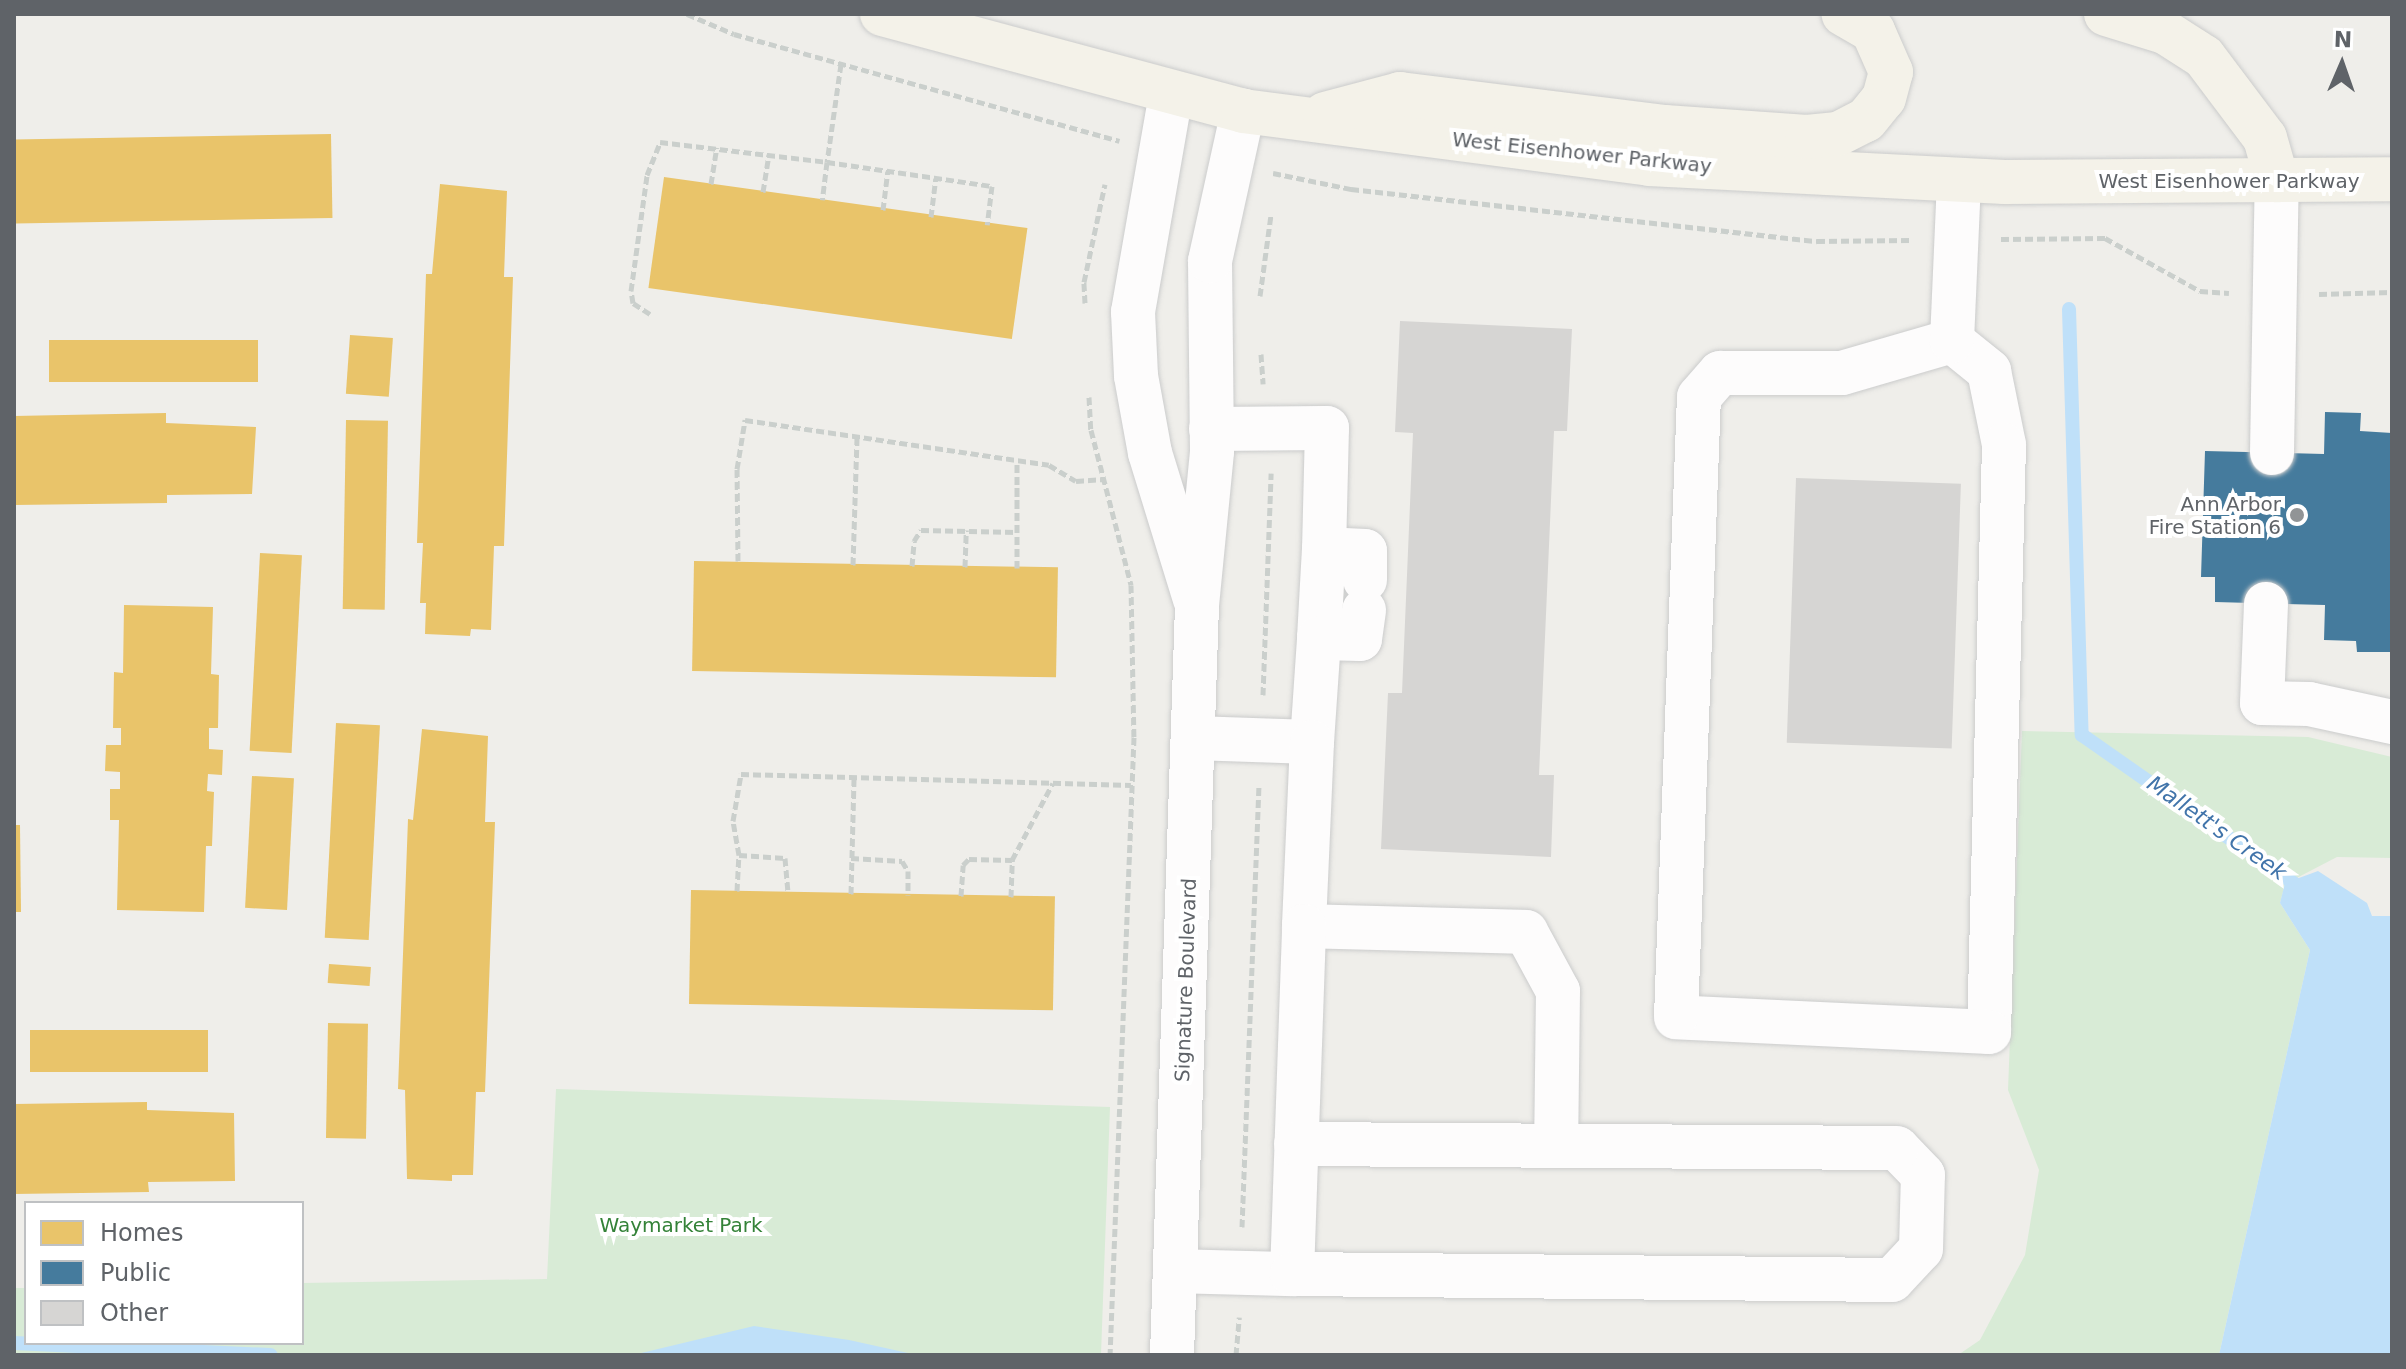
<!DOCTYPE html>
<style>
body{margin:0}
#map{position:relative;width:2406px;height:1369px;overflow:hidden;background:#efeeea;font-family:"DejaVu Sans",sans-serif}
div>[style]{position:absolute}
.green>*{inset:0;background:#d8ebd6}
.water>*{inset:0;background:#bfe0f9}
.homes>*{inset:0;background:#e9c46a;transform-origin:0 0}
.public>*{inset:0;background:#457b9d}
.stream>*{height:14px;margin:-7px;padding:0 7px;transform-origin:7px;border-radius:7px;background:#bfe0f9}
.building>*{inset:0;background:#d6d5d3;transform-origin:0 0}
.path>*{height:5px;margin-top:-2.5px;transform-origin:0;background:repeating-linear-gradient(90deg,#cacfcc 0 8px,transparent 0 12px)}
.roads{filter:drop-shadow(0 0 2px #cbcccc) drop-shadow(0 0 2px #cbcccc)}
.minor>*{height:44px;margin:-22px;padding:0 22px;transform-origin:22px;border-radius:22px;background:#fdfcfc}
.major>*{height:44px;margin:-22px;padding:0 22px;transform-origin:22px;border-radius:22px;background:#f4f2e9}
.dots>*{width:22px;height:22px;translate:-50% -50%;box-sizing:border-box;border:4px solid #fff;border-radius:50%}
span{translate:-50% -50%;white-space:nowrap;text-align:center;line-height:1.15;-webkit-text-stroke:8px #fff;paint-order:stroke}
.street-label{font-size:20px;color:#5f6368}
.poi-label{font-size:20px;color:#5f6368}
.right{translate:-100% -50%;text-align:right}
.park-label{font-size:20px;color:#348238}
.water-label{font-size:22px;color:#4174aa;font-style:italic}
.frame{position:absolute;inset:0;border:16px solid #5f6368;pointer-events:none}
.legend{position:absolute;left:24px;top:1201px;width:280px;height:144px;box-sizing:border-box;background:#fff;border:2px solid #bfc1c3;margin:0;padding:10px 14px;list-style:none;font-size:24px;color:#5f6368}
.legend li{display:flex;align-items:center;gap:16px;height:40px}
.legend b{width:40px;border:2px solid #bfc1c3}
.north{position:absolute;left:2302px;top:24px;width:80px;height:80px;-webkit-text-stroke:6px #fff;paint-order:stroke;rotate:2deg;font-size:22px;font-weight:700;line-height:32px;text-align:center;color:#5f6368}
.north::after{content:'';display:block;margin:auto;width:28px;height:36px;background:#5f6368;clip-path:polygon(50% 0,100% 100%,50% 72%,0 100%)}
</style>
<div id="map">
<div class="green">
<div style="clip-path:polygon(2022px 731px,2308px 737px,2392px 757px,2392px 858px,2337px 857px,2285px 884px,2280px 903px,2310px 950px,2219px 1355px,1958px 1355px,1980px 1340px,2025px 1255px,2039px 1170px,2008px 1090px)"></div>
<div style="clip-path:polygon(556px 1089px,1110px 1107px,1101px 1355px,14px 1355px,14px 1288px,26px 1288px,26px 1343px,302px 1343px,302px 1283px,547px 1279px)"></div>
</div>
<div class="water">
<div style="clip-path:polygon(2318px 871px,2367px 903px,2372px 916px,2392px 916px,2392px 1355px,2219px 1355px,2310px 950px,2280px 903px,2285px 883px)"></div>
<div style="clip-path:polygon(754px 1326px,849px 1340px,917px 1355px,633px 1355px)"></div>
</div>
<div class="homes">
<div style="left:331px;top:134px;width:84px;height:317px;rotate:89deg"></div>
<div style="left:664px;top:177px;width:367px;height:112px;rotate:8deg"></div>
<div style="clip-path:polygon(440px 184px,507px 191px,504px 277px,513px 277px,504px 546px,494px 546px,491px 630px,471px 629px,470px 636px,425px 634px,426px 603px,420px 603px,423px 543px,417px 543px,426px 274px,432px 274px)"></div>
<div style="left:350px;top:335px;width:43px;height:59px;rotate:4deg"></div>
<div style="left:258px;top:340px;width:42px;height:209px;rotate:90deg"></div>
<div style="clip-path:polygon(166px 413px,166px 423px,256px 427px,252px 494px,167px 495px,167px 503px,14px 505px,14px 416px)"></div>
<div style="left:346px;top:420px;width:42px;height:189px;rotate:1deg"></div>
<div style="left:260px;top:553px;width:42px;height:198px;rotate:3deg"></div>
<div style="left:694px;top:561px;width:364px;height:110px;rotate:1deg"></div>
<div style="clip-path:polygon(124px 605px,213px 607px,211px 674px,219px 675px,218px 728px,209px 728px,209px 749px,223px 750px,222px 775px,208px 774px,207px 791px,214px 792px,212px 846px,206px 846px,204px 912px,117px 910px,119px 820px,110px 820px,110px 789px,120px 789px,120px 772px,105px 771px,106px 745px,121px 745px,121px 728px,113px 728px,114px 672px,123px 673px)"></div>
<div style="left:336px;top:723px;width:44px;height:215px;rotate:3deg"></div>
<div style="clip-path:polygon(422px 729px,488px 736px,485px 822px,495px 822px,485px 1092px,476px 1092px,473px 1175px,452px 1175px,452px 1181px,407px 1179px,405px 1090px,398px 1089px,408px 819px,413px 820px)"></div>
<div style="left:252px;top:776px;width:42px;height:132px;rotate:3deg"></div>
<div style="clip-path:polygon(14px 825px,20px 825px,21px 912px,14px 912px)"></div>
<div style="left:691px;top:890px;width:364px;height:114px;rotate:1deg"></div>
<div style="left:329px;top:964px;width:42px;height:19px;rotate:4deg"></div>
<div style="left:328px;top:1023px;width:40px;height:115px;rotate:1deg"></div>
<div style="left:208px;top:1030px;width:42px;height:178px;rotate:90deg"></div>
<div style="clip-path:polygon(147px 1102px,147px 1110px,234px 1113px,235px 1181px,148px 1182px,149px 1192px,14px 1194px,14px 1104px)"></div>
</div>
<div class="public">
<div style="clip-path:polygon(2325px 412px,2361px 413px,2360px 431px,2392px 433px,2392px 652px,2357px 652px,2356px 641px,2324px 640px,2325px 605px,2215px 602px,2215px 577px,2201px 577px,2205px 451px,2324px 454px)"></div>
</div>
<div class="stream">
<div style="left:2069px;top:309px;width:426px;rotate:88.3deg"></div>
<div style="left:2082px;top:735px;width:272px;rotate:35deg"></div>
<div style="left:14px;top:1343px;width:257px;rotate:2.7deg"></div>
</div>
<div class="building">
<div style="clip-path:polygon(1400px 321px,1572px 329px,1567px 431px,1554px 431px,1539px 775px,1554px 775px,1551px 857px,1381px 849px,1388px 693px,1402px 693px,1413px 433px,1395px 432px)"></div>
<div style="left:1796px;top:478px;width:165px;height:265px;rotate:2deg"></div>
</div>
<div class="path">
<div style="left:687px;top:14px;width:51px;rotate:23.1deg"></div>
<div style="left:734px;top:34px;width:400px;rotate:15.5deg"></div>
<div style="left:841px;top:64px;width:99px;rotate:98.1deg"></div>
<div style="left:827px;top:162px;width:167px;rotate:8.3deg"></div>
<div style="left:992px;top:186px;width:39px;rotate:97deg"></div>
<div style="left:1273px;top:173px;width:80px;rotate:11.6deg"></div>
<div style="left:1351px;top:189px;width:469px;rotate:6.4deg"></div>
<div style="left:1817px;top:241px;width:94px;rotate:-0.6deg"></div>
<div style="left:711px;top:184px;width:37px;rotate:-81deg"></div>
<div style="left:763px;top:192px;width:38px;rotate:-81deg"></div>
<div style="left:883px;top:210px;width:39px;rotate:-83deg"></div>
<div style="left:931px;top:217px;width:39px;rotate:-83deg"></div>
<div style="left:2001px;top:239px;width:104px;rotate:-0.6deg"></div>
<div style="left:2105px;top:238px;width:109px;rotate:29.2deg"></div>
<div style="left:2200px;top:291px;width:29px;rotate:4deg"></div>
<div style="left:2319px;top:294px;width:73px;rotate:-1.6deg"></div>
<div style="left:1260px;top:296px;width:82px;rotate:-82.3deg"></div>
<div style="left:1085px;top:303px;width:21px;rotate:-93deg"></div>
<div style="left:1084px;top:282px;width:100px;rotate:-77.9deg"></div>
<div style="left:650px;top:314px;width:20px;rotate:-147deg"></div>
<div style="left:633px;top:303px;width:12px;rotate:-99deg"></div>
<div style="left:631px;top:291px;width:117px;rotate:-82.1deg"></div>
<div style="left:647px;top:175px;width:35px;rotate:-68deg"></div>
<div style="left:660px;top:142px;width:168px;rotate:6.8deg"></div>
<div style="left:827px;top:162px;width:38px;rotate:97deg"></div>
<div style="left:1261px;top:354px;width:30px;rotate:86deg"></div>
<div style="left:1089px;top:397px;width:33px;rotate:87deg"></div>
<div style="left:1091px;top:430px;width:160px;rotate:75.5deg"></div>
<div style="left:1131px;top:585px;width:152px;rotate:88.9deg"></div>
<div style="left:1134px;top:737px;width:618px;rotate:92.22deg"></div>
<div style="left:738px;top:561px;width:92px;rotate:-90.6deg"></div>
<div style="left:737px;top:469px;width:50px;rotate:-80.7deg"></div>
<div style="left:745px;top:420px;width:307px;rotate:8.4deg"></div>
<div style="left:1049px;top:465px;width:31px;rotate:31deg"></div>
<div style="left:1076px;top:481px;width:28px;rotate:-4deg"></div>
<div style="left:853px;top:565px;width:128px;rotate:-88.2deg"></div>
<div style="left:912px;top:566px;width:25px;rotate:-85deg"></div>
<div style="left:914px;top:541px;width:13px;rotate:-58deg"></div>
<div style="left:921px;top:530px;width:96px;rotate:1.2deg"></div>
<div style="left:965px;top:567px;width:37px;rotate:-88deg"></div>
<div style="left:1017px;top:568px;width:107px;rotate:-90deg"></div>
<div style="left:1263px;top:695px;width:222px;rotate:-87.9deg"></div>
<div style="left:739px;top:855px;width:46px;rotate:3.7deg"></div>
<div style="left:785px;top:858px;width:34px;rotate:85deg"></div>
<div style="left:851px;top:858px;width:51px;rotate:3.4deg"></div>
<div style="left:902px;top:861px;width:12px;rotate:59deg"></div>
<div style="left:908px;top:871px;width:24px;rotate:90deg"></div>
<div style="left:737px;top:891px;width:36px;rotate:-87deg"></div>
<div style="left:739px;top:855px;width:35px;rotate:-100deg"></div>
<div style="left:733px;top:821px;width:48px;rotate:-80.3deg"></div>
<div style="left:741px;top:774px;width:390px;rotate:1.6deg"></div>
<div style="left:851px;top:894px;width:117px;rotate:-88.5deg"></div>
<div style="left:961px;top:896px;width:31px;rotate:-86deg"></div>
<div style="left:963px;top:865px;width:8px;rotate:-45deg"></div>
<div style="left:969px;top:859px;width:43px;rotate:1.3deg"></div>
<div style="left:1011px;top:897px;width:37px;rotate:-88deg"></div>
<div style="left:1012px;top:860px;width:87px;rotate:-62deg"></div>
<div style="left:1242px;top:1227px;width:442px;rotate:-87.8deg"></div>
<div style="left:1236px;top:1355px;width:38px;rotate:-85deg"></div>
</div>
<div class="roads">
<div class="minor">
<div style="left:1171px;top:94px;width:221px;rotate:99.9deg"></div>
<div style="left:1133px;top:312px;width:64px;rotate:87.3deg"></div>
<div style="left:1136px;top:376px;width:78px;rotate:79.7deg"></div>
<div style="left:1150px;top:453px;width:153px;rotate:72.9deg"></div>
<div style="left:1952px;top:341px;width:48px;rotate:39deg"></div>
<div style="left:1989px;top:371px;width:76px;rotate:78.5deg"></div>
<div style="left:2004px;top:445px;width:587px;rotate:91.46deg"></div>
<div style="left:1989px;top:1032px;width:313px;rotate:-177.3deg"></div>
<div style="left:1676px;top:1017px;width:620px;rotate:-87.88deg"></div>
<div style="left:1699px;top:397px;width:32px;rotate:-49deg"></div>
<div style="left:1720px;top:373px;width:122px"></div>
<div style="left:1842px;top:373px;width:115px;rotate:-16.2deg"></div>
<div style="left:1952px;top:341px;width:161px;rotate:-87.5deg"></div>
<div style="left:1211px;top:429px;width:116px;rotate:-0.5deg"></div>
<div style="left:1327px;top:428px;width:121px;rotate:91.4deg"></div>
<div style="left:2272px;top:453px;width:273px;rotate:-89deg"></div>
<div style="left:2266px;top:604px;width:99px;rotate:92.3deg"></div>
<div style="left:2262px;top:703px;width:47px;rotate:1.2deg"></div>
<div style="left:2309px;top:704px;width:85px;rotate:12.2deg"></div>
<div style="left:1319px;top:638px;width:89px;rotate:-86.8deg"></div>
<div style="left:1324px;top:549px;width:41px;rotate:2.8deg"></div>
<div style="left:1365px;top:551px;width:29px;rotate:90deg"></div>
<div style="left:1193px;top:738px;width:119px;rotate:1.9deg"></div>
<div style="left:1312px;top:742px;width:104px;rotate:-86.1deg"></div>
<div style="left:1319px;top:638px;width:41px;rotate:1.4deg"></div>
<div style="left:1360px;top:639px;width:29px;rotate:-82deg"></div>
<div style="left:1312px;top:742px;width:184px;rotate:92.5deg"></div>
<div style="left:1304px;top:926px;width:222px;rotate:1.5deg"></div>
<div style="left:1526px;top:932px;width:67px;rotate:61.5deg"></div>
<div style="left:1558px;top:991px;width:154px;rotate:90.7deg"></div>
<div style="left:1175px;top:1271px;width:117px;rotate:1.5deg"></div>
<div style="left:1292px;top:1274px;width:348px;rotate:-88deg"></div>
<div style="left:1292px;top:1274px;width:600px;rotate:0.57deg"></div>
<div style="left:1892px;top:1280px;width:42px;rotate:-46.9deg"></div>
<div style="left:1921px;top:1249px;width:74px;rotate:-88.5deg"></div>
<div style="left:1923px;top:1175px;width:37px;rotate:-134deg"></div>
<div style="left:1897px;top:1148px;width:601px;rotate:-179.62deg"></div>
<div style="left:1172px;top:1355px;width:750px;rotate:-88.09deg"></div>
<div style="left:1197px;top:605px;width:155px;rotate:-84.4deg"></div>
<div style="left:1212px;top:451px;width:190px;rotate:-90.6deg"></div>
<div style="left:1210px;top:261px;width:154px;rotate:-77.6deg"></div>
</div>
<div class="major">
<div style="left:882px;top:14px;width:374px;rotate:15deg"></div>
<div style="left:1243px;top:111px;width:409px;rotate:7.4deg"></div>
<div style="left:1649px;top:164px;width:356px;rotate:2.9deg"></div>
<div style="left:2005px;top:182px;width:387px;rotate:-0.4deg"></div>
<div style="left:2106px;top:14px;width:62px;rotate:17deg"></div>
<div style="left:2165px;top:32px;width:46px;rotate:32.7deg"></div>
<div style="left:2204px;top:57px;width:101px;rotate:53deg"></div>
<div style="left:2265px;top:138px;width:44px;rotate:74.1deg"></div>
<div style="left:1325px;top:114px;width:78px;rotate:-14.9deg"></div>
<div style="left:1400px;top:94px;width:267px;rotate:7.1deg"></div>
<div style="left:1665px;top:127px;width:142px;rotate:4deg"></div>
<div style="left:1807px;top:137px;width:31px;rotate:-6deg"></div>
<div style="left:1838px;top:134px;width:31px;rotate:-27deg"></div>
<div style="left:1866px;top:120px;width:28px;rotate:-51deg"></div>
<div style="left:1884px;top:98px;width:27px;rotate:-75deg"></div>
<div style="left:1891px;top:72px;width:45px;rotate:-113.7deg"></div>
<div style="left:1873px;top:31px;width:34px;rotate:-150deg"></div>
</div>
</div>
<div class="dots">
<div style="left:2297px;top:515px;background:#919496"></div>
</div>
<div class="street-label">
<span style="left:1582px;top:153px;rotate:6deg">West Eisenhower Parkway</span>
<span style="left:2229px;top:181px">West Eisenhower Parkway</span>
<span style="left:1186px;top:980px;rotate:-88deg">Signature Boulevard</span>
</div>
<div class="poi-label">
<span class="right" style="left:2281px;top:516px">Ann Arbor<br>Fire Station 6</span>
</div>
<div class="park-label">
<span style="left:681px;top:1225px">Waymarket Park</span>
</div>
<div class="water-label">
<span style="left:2217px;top:828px;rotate:35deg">Mallett's Creek</span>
</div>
<div class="frame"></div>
<ul class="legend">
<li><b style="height:22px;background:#e9c46a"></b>Homes</li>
<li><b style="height:22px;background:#457b9d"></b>Public</li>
<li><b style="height:22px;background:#d6d5d3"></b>Other</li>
</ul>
<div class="north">N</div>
</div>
